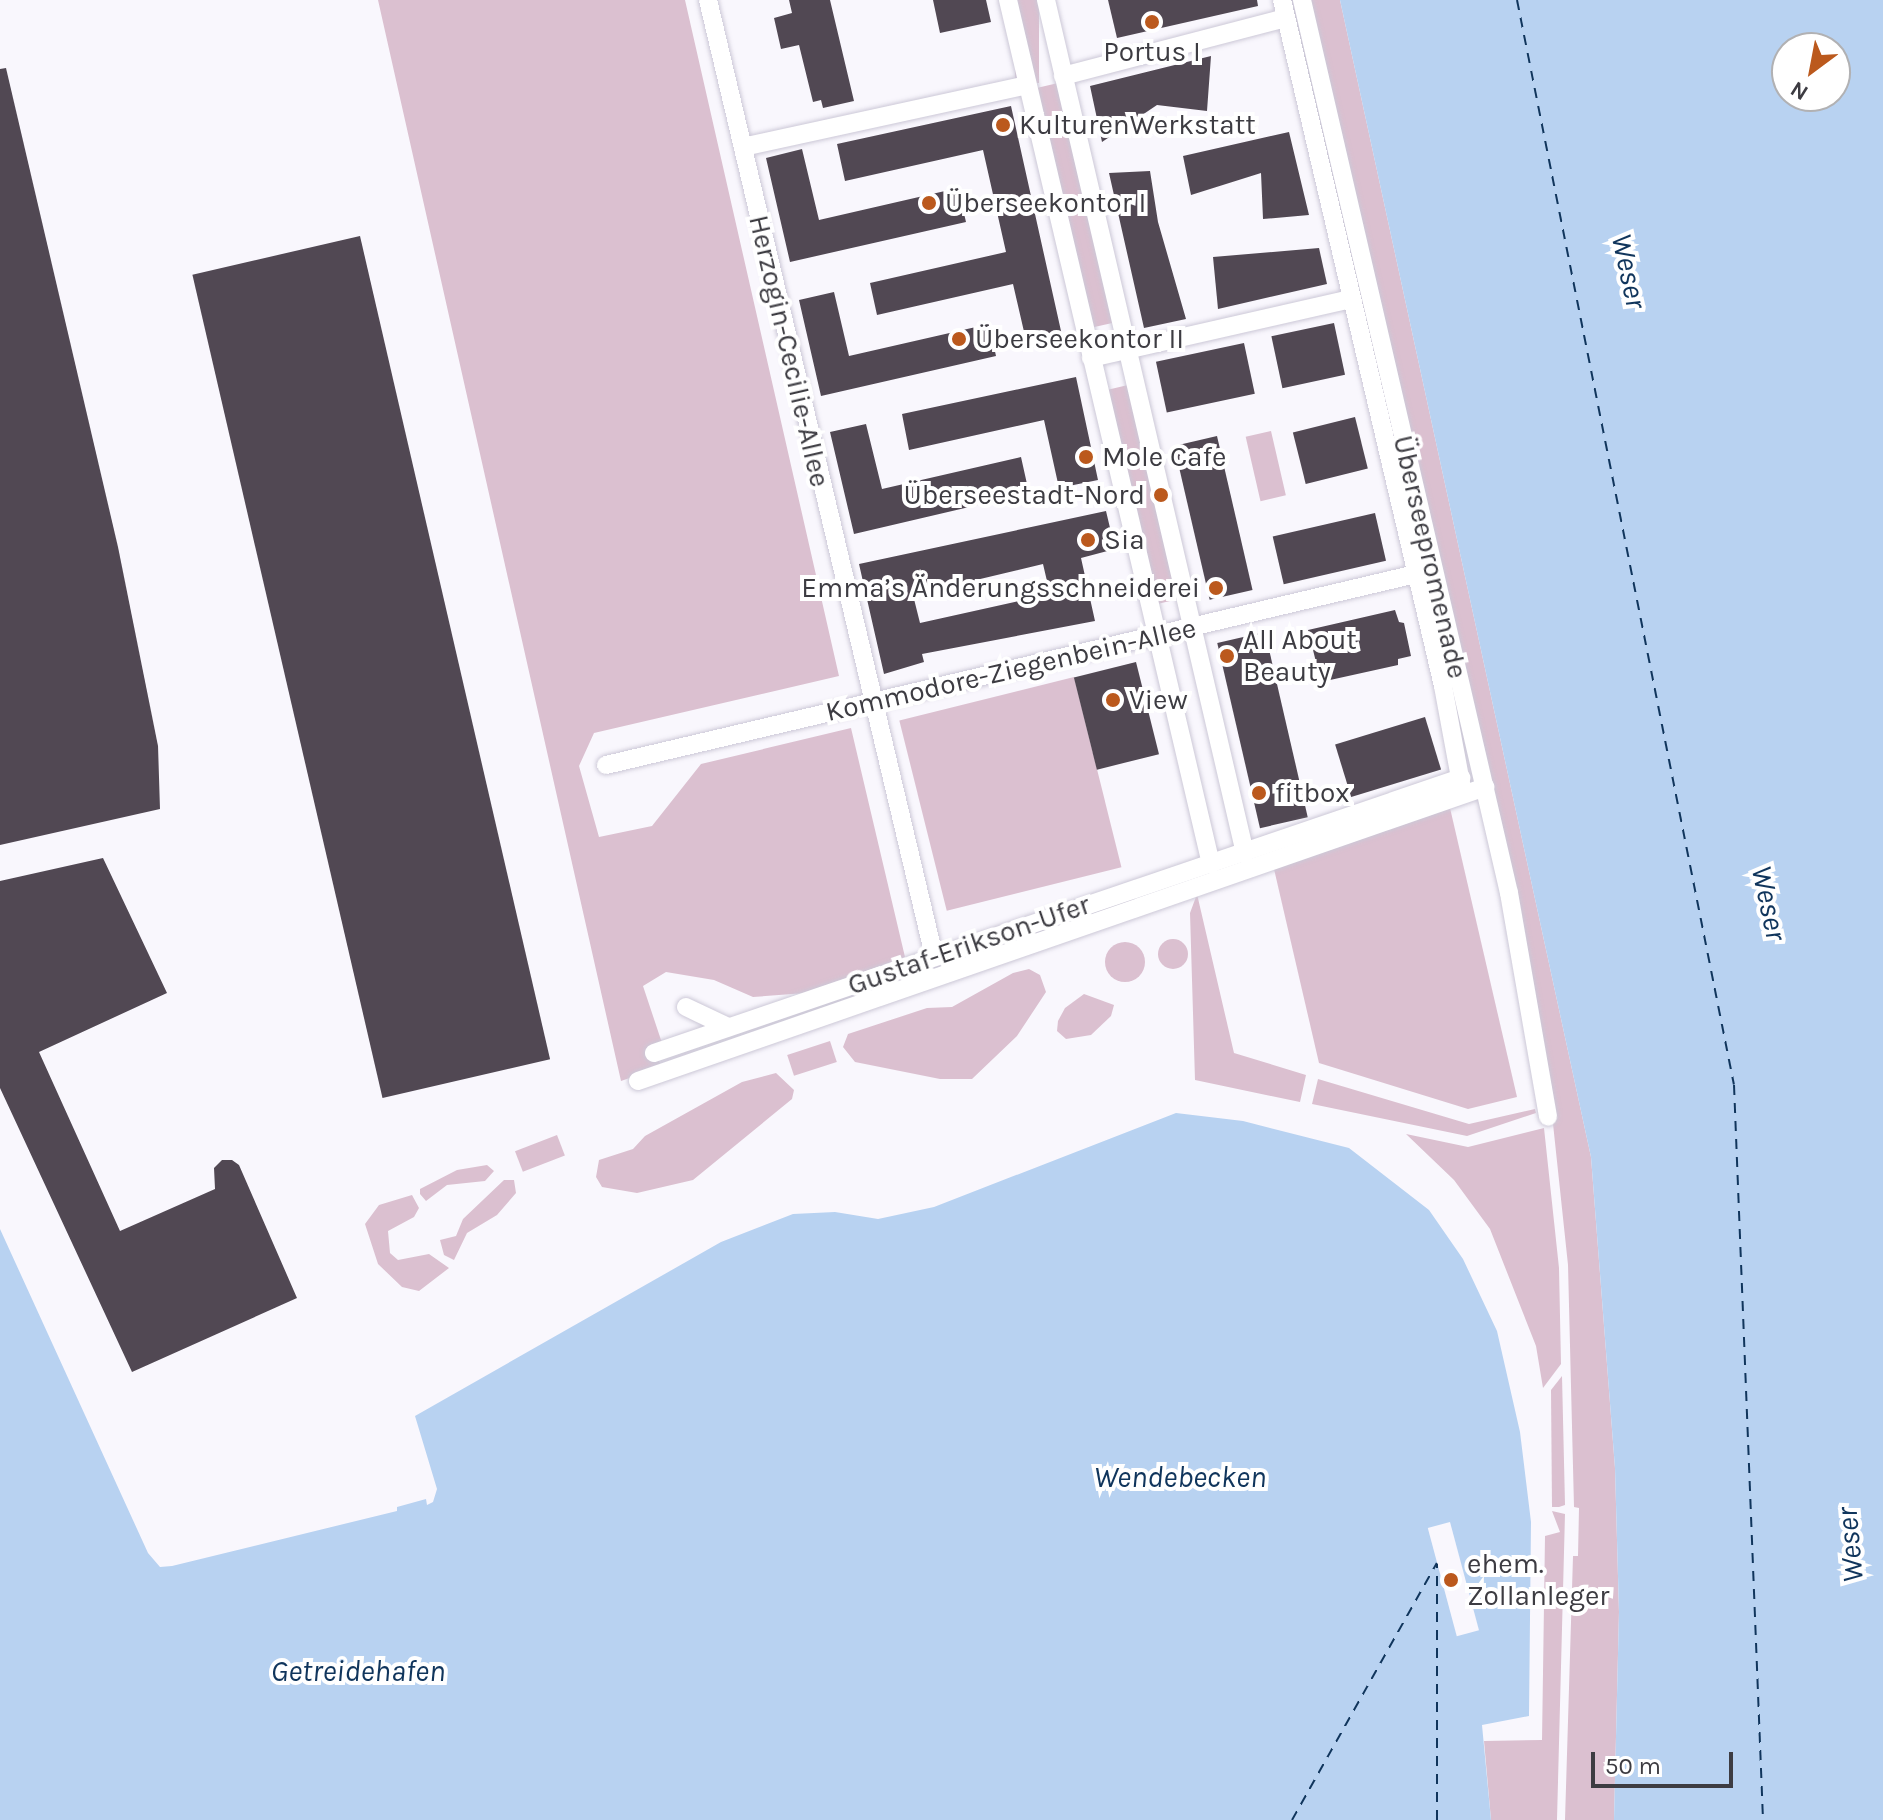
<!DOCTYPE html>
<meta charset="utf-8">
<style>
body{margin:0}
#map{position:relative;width:1883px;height:1820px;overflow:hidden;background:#f9f7fd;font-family:Karla,sans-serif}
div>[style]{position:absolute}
.green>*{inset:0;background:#dbc0d0;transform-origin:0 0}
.round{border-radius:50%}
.water>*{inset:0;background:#b8d2f1}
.pier>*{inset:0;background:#f9f7fd;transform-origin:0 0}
.ferry>*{height:2px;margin-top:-1px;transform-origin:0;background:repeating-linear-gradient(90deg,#10355c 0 10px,transparent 0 18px)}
.building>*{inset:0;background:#514853;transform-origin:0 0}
.roads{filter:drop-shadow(0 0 2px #ccc8d7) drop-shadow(0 0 2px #ccc8d7)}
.street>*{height:18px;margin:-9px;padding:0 9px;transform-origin:9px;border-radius:9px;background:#fff}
.dots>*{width:22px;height:22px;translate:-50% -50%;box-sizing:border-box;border:4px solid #fff;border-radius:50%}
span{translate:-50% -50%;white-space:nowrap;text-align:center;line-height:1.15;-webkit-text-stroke:8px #fff;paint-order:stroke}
.poi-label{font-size:28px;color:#3d3c42}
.left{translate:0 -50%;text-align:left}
.right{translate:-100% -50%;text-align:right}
.street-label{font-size:28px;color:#3d3c42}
.water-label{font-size:30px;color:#10355c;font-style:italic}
.north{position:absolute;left:1771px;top:32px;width:80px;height:80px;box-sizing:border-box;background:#fff;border:2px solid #b1b1b3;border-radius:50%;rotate:212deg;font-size:22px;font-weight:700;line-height:32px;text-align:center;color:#3d3c42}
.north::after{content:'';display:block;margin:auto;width:28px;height:36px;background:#bb591d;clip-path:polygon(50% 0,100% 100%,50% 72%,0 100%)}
.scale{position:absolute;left:1591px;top:1752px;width:142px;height:36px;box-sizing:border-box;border:4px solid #3d3c42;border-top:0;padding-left:10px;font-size:24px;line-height:28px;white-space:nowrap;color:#3d3c42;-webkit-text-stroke:6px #fff;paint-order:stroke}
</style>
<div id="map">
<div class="green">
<div style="clip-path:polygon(378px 0,685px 0,839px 676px,594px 733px,579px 766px,599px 837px,652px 826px,701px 764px,851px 728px,905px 957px,806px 993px,753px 997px,714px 980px,666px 972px,643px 986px,662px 1043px,654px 1046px,661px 1067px,621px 1081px)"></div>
<div style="left:1015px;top:0;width:24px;height:83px"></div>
<div style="clip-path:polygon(1309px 0,1340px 0,1591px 1157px,1615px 1468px,1619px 1612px,1614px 1820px,1565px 1820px,1573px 1556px,1578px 1556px,1579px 1508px,1574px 1507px,1568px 1265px,1551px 1105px)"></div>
<div style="left:1058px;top:83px;width:246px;height:24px;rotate:77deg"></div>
<div style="left:1128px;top:385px;width:220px;height:24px;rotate:77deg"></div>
<div style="left:1271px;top:431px;width:66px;height:26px;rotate:77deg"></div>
<div style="left:1074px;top:677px;width:196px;height:180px;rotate:76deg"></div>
<div style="clip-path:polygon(1450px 808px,1517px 1097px,1468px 1109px,1319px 1063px,1274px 869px)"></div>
<div style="clip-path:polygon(1197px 894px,1234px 1053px,1306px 1075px,1300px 1102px,1195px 1080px,1190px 913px)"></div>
<div class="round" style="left:1158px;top:939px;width:30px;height:30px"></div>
<div class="round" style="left:1105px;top:942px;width:40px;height:40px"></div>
<div style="clip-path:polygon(1029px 969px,1040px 975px,1046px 992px,1017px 1036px,972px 1079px,940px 1079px,855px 1062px,843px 1047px,848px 1034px,927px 1008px,952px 1007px,1013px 973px)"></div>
<div style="clip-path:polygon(1084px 994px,1114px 1005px,1111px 1016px,1091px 1035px,1066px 1039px,1057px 1031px,1058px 1021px,1065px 1008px)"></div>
<div style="left:830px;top:1041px;width:22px;height:45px;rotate:72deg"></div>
<div style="clip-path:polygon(776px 1073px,794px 1090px,792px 1099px,693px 1180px,637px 1193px,602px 1187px,596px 1177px,599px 1160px,633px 1149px,645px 1136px,742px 1082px)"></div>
<div style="clip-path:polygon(1318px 1079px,1469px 1124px,1535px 1109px,1536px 1113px,1467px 1136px,1312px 1104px)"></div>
<div style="clip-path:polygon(1544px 1128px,1559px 1268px,1561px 1364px,1543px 1388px,1536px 1346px,1490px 1229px,1454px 1180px,1406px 1134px,1468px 1147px)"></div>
<div style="left:557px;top:1135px;width:22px;height:45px;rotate:69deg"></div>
<div style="clip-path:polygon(487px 1165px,494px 1171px,485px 1181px,447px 1185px,426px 1201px,420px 1194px,420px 1189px,457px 1170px)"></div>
<div style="clip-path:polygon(504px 1180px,514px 1180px,516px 1193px,497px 1215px,467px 1233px,454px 1260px,444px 1255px,440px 1240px,456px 1236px,463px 1219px)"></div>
<div style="clip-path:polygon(412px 1195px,419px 1208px,414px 1217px,388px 1231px,390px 1253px,398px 1260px,429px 1254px,449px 1268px,419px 1291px,402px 1287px,378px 1264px,365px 1224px,379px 1205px)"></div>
<div style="clip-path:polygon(1562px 1376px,1565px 1505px,1559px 1507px,1552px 1507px,1551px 1390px)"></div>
<div style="clip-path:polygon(1552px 1511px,1565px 1514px,1557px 1820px,1491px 1820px,1484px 1741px,1542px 1740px,1545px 1536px,1560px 1532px)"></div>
</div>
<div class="water">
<div style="clip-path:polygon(evenodd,1340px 0,1883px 0,1883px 1820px,1614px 1820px,1619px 1612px,1615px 1468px,1591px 1157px,1340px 0,1787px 48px,1835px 48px,1835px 96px,1787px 96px,1787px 48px)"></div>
<div style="clip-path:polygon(1176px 1113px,1243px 1121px,1349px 1148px,1429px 1210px,1463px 1259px,1497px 1331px,1520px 1432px,1531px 1522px,1529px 1716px,1482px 1725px,1491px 1820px,0 1820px,0 1229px,148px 1553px,160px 1567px,172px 1566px,397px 1511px,397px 1507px,426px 1499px,427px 1505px,433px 1502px,437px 1489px,415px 1416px,721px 1242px,793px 1214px,835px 1212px,878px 1219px,934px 1207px)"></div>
</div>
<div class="pier">
<div style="left:1450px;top:1522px;width:112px;height:23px;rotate:75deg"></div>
</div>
<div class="ferry">
<div style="left:1517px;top:0;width:1106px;rotate:78.69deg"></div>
<div style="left:1734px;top:1085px;width:736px;rotate:87.74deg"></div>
<div style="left:1292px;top:1820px;width:295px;rotate:-60.6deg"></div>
<div style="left:1437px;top:1820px;width:256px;rotate:-90deg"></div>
</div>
<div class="building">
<div style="clip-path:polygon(789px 0,830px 0,854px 101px,823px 108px,821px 100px,813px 102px,799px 45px,781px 49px,774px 18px,792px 13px)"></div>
<div style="clip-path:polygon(933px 0,986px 0,991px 22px,940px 33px)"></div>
<div style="clip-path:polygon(1108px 0,1257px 0,1258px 6px,1117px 38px)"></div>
<div style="clip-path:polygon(1211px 56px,1207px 111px,1157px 105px,1102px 142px,1090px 86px)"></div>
<div style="clip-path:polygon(6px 68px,118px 547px,158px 746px,160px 809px,0 845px,0 69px)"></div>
<div style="clip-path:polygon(1011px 106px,1063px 340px,1028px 349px,1013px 284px,877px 315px,870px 283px,1006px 252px,983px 150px,845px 181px,837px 144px)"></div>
<div style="clip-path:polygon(1289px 132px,1309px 215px,1263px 219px,1261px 173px,1191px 195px,1183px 156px)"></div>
<div style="clip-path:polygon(802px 149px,819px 220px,958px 188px,966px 222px,790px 262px,766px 158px)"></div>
<div style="clip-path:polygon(1150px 171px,1158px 222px,1186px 319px,1144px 328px,1109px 173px)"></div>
<div style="left:360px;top:236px;width:845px;height:172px;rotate:77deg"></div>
<div style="clip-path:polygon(1319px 248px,1327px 284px,1218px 309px,1213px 257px)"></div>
<div style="clip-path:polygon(834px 292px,849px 356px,989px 324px,996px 356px,821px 396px,799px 300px)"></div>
<div style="left:1334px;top:323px;width:53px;height:64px;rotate:78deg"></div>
<div style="left:1244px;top:343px;width:52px;height:90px;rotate:78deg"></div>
<div style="clip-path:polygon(1076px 377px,1098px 480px,1059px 488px,1044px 420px,909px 450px,902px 414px)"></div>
<div style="left:1355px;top:417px;width:53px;height:64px;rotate:76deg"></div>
<div style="clip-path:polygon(866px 424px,882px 489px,1021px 457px,1029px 493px,854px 534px,830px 432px)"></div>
<div style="left:1217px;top:436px;width:158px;height:44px;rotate:77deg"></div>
<div style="clip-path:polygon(evenodd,1106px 511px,1115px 549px,1081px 558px,1095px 621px,922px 654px,924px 662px,884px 674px,859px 564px,1106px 511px,1043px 564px,1050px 594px,920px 623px,913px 595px,1043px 564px)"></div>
<div style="left:1375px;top:513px;width:49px;height:105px;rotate:77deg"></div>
<div style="clip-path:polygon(1395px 610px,1399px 622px,1404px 623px,1411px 656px,1398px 659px,1398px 665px,1321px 682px,1308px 630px)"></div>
<div style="left:1265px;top:632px;width:190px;height:49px;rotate:77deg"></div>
<div style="left:1136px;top:662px;width:95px;height:64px;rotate:76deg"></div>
<div style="left:1425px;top:717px;width:55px;height:94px;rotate:73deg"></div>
<div style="clip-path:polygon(103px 858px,167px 993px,39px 1052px,120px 1231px,215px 1189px,214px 1168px,222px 1160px,232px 1160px,239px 1165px,297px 1298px,132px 1372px,0 1088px,0 881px)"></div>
</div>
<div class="roads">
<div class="street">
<div style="left:708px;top:0;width:982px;rotate:76.7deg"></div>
<div style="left:1008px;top:0;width:888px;rotate:76.78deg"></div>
<div style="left:1046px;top:0;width:876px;rotate:76.87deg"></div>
<div style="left:1282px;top:0;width:705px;rotate:76.79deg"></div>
<div style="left:1443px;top:686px;width:105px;rotate:79.5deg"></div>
<div style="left:1302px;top:0;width:917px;rotate:76.95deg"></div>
<div style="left:1509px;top:893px;width:227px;rotate:80.1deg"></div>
<div style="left:1063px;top:76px;width:230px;rotate:-14.6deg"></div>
<div style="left:743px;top:147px;width:291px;rotate:-12.3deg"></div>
<div style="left:1091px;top:358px;width:267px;rotate:-12.8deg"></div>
<div style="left:606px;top:765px;width:832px;rotate:-13.27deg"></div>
<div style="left:686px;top:1007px;width:47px;rotate:25.5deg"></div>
<div style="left:654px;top:1053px;width:853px;rotate:-18.82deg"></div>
<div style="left:638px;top:1081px;width:897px;rotate:-19.14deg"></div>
</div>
</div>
<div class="dots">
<div style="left:1152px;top:22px;background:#bb591d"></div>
<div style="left:1003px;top:125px;background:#bb591d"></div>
<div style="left:929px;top:203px;background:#bb591d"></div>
<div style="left:959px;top:339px;background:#bb591d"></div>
<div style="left:1086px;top:457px;background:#bb591d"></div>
<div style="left:1161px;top:495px;background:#bb591d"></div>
<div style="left:1088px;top:540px;background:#bb591d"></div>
<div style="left:1216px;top:588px;background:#bb591d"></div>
<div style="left:1227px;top:656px;background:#bb591d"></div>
<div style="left:1113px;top:700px;background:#bb591d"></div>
<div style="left:1259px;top:793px;background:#bb591d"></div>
<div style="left:1451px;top:1580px;background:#bb591d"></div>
</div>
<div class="poi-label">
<span style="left:1152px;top:52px">Portus I</span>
<span class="left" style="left:1019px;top:125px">KulturenWerkstatt</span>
<span class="left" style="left:945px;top:203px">Überseekontor I</span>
<span class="left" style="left:975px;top:339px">Überseekontor II</span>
<span class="left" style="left:1102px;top:457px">Mole Cafe</span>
<span class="right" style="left:1145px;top:495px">Überseestadt-Nord</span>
<span class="left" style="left:1104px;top:540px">Sia</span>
<span class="right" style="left:1200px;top:588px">Emma’s Änderungsschneiderei</span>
<span class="left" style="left:1243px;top:656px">All About<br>Beauty</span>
<span class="left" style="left:1129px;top:700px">View</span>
<span class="left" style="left:1275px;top:793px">fitbox</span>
<span class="left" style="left:1467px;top:1580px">ehem.<br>Zollanleger</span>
</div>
<div class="street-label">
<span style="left:789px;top:351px;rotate:77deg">Herzogin-Cecilie-Allee</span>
<span style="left:1430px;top:557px;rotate:77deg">Überseepromenade</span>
<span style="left:1011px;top:670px;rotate:-13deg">Kommodore-Ziegenbein-Allee</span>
<span style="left:969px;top:945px;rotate:-19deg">Gustaf-Erikson-Ufer</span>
</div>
<div class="water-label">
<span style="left:1629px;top:271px;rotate:78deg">Weser</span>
<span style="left:1769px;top:903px;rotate:78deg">Weser</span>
<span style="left:1180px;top:1477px">Wendebecken</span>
<span style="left:1850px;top:1545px;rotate:-95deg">Weser</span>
<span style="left:358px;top:1671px">Getreidehafen</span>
</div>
<div class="north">N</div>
<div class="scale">50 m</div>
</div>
